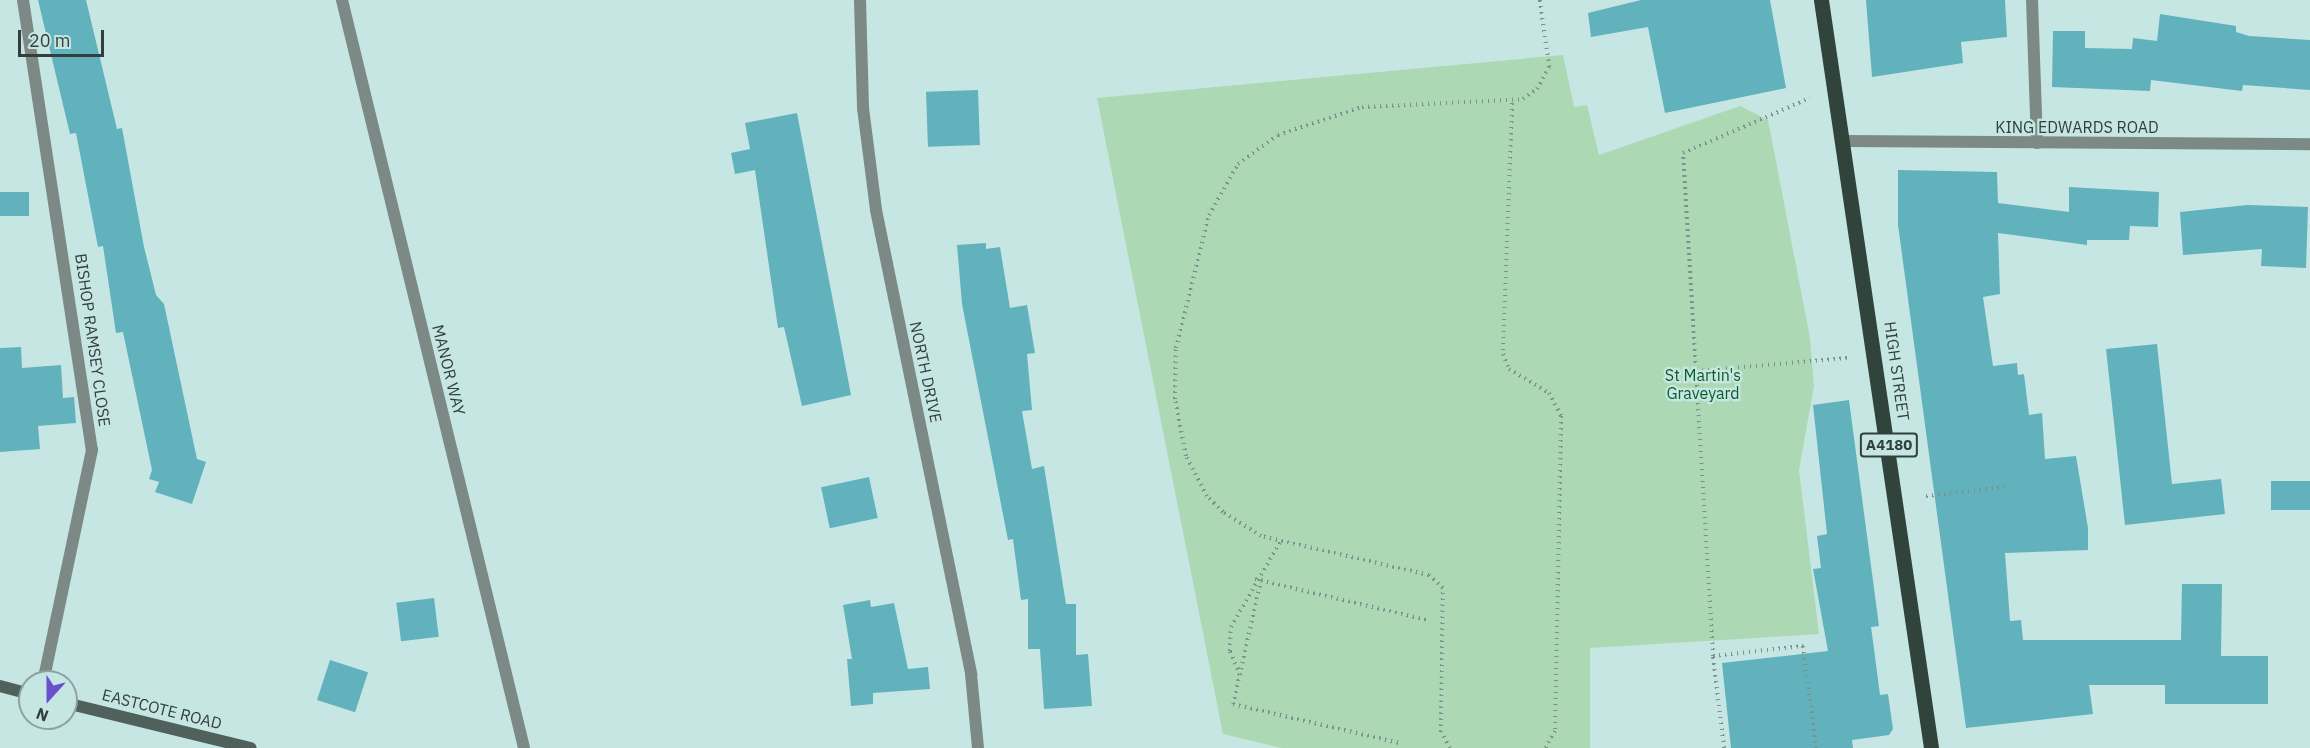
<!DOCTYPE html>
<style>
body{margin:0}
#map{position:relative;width:2310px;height:748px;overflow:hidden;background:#c6e6e3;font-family:"IBM Plex Sans",sans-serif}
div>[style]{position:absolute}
.green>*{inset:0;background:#acd9b3}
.building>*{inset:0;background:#62b2be;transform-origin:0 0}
.path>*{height:4px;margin-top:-2px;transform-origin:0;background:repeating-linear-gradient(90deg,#7b928f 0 1.5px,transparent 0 6px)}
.lane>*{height:12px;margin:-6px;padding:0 6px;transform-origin:6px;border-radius:6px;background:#7d8984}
.street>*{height:12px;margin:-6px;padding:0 6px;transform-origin:6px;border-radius:6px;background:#7d8984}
.secondary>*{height:12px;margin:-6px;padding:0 6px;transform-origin:6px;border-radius:6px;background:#50605a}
.primary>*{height:15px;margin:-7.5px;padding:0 7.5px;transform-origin:7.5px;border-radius:7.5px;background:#30443c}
span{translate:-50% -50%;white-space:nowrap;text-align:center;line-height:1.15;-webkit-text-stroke:4.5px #c6e6e3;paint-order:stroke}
.shield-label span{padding:2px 4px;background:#c6e6e3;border:2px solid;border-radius:4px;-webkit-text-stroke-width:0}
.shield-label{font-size:15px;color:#323f3d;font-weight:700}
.street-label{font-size:16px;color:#323f3d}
.park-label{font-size:16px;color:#0d5c28}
.north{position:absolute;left:18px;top:670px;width:60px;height:60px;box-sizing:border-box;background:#c6e6e3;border:2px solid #8ba3a1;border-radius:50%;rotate:201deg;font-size:16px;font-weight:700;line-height:24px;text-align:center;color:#323f3d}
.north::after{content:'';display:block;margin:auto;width:21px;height:27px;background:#6851ca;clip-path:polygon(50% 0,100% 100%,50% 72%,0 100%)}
.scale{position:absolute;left:18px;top:30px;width:86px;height:27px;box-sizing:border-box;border:3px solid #323f3d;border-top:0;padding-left:8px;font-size:18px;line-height:21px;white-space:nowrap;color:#323f3d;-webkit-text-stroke:4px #c6e6e3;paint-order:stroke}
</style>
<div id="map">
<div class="green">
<div style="clip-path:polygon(1563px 55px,1574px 107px,1587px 105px,1599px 155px,1740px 106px,1768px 120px,1810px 338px,1814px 386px,1799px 470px,1819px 634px,1590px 648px,1590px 748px,1282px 748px,1223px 734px,1097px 98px)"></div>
</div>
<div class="building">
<div style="clip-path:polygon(38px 0,86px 0,117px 129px,122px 128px,144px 247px,156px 295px,164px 304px,197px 459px,206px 462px,192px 504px,155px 492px,159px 482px,149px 479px,152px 470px,123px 332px,116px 333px,103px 246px,98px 247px,76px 133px,70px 134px)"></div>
<div style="clip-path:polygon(1641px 0,1770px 0,1786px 88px,1665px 113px,1648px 27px,1591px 37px,1588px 13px)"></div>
<div style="clip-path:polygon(1866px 0,2005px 0,2007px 37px,1961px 42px,1963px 63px,1872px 77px)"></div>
<div style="clip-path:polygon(2160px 14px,2236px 26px,2236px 32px,2249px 36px,2310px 40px,2310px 90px,2243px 85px,2242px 91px,2151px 80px,2150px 91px,2052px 87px,2053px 31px,2085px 31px,2085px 48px,2132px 49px,2133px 38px,2157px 41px)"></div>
<div style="left:978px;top:90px;width:55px;height:52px;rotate:88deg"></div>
<div style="clip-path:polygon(797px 113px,851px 395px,802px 406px,784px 327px,778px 328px,755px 170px,735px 174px,731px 153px,750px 149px,745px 123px)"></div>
<div style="clip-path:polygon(1898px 170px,1997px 172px,1998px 203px,2069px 212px,2069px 187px,2159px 192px,2158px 227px,2130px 226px,2129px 240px,2087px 240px,2087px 245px,1998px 233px,2000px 294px,1983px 297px,1993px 366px,2017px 363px,2018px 375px,2024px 374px,2029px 415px,2042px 413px,2045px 459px,2076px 456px,2088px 528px,2088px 550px,2005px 553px,2010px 621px,2021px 620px,2023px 640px,2181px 640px,2182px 584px,2222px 584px,2221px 656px,2268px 656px,2268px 704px,2165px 704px,2165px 685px,2089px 685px,2093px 714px,1966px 728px,1898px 225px)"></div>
<div style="left:0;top:192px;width:29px;height:24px"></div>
<div style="clip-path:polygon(2247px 205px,2308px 207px,2306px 268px,2261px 266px,2262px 249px,2183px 255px,2180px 212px)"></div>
<div style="clip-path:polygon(986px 243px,986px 249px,1000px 247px,1010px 308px,1027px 305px,1035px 353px,1027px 354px,1032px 410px,1022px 411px,1032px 469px,1044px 466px,1066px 604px,1076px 604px,1076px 655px,1088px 654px,1092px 706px,1044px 709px,1040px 649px,1028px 649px,1028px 599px,1021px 600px,1013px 539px,1008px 540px,962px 304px,957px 245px)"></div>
<div style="clip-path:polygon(2157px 344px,2172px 484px,2221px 479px,2225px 514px,2125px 525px,2106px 349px)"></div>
<div style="clip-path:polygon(21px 347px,22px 368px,61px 365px,63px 398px,74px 397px,76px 423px,38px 426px,40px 449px,0 452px,0 348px)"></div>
<div style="clip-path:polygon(1849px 400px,1879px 626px,1871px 627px,1874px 649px,1880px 695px,1888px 694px,1893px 729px,1889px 735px,1852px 740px,1853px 748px,1731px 748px,1722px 663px,1828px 651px,1813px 569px,1821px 568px,1817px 536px,1827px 534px,1813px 405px)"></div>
<div style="left:869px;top:477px;width:42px;height:49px;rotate:78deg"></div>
<div style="left:2310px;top:481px;width:29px;height:39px;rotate:90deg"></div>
<div style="left:434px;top:598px;width:39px;height:38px;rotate:83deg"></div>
<div style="clip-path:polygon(870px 600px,871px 607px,894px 603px,908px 669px,928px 667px,930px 689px,873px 693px,873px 704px,851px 706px,847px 659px,852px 659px,843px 605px)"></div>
<div style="left:330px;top:660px;width:40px;height:42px;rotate:18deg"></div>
</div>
<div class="path">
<div style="left:1512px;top:103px;width:251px;rotate:92.1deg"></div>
<div style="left:1503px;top:354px;width:16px;rotate:68deg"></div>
<div style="left:1509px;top:369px;width:47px;rotate:31deg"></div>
<div style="left:1549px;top:393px;width:26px;rotate:62deg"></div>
<div style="left:1561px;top:416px;width:315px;rotate:91.1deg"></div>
<div style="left:1555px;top:731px;width:20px;rotate:120deg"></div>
<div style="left:1696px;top:371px;width:154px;rotate:-4.9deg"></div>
<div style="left:1926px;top:496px;width:81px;rotate:-6.4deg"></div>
<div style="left:1255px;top:579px;width:177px;rotate:13.4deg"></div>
<div style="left:1261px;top:580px;width:127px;rotate:102.7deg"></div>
<div style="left:1233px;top:704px;width:171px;rotate:13.2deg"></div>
<div style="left:1713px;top:656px;width:504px;rotate:-93.41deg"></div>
<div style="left:1683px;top:153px;width:138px;rotate:-23.4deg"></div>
<div style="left:1240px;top:675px;width:26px;rotate:-113deg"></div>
<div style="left:1230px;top:651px;width:24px;rotate:-88deg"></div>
<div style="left:1231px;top:627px;width:98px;rotate:-60deg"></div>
<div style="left:1450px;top:748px;width:18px;rotate:-119deg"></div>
<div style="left:1441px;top:732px;width:144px;rotate:-89.2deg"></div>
<div style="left:1443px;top:588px;width:19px;rotate:-137deg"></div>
<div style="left:1429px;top:575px;width:172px;rotate:-166.9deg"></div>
<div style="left:1261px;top:536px;width:45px;rotate:-147.7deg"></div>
<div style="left:1223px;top:512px;width:23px;rotate:-135deg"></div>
<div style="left:1207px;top:496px;width:45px;rotate:-117.7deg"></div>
<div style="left:1186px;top:456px;width:58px;rotate:-100.9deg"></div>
<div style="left:1175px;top:399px;width:51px;rotate:-88.9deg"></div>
<div style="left:1176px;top:348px;width:137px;rotate:-76.1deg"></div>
<div style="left:1209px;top:215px;width:59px;rotate:-60.4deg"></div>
<div style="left:1238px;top:164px;width:49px;rotate:-35.9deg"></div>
<div style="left:1278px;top:135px;width:89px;rotate:-18.4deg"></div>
<div style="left:1362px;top:107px;width:161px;rotate:-2.8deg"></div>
<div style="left:1523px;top:99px;width:17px;rotate:-36deg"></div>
<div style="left:1537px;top:89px;width:25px;rotate:-61deg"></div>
<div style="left:1549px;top:67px;width:68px;rotate:-97.7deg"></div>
<div style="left:1724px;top:748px;width:93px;rotate:-96.8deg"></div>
<div style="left:1713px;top:656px;width:91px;rotate:-6.3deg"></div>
<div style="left:1803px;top:646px;width:103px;rotate:82.7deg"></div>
</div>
<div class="lane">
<div style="left:2032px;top:0;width:143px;rotate:88deg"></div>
</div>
<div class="street">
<div style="left:23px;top:0;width:455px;rotate:81.3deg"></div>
<div style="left:92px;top:450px;width:237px;rotate:101.9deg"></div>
<div style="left:342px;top:0;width:770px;rotate:76.32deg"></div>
<div style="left:860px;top:0;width:108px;rotate:88.4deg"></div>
<div style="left:863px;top:108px;width:103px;rotate:82.7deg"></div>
<div style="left:876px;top:210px;width:474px;rotate:78.4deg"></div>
<div style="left:971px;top:674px;width:74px;rotate:84.6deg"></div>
<div style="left:1845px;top:141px;width:465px;rotate:0.4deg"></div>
</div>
<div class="secondary">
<div style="left:0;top:686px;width:31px;rotate:15deg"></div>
<div style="left:66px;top:703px;width:190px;rotate:13.7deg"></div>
</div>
<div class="primary">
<div style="left:1821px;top:0;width:756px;rotate:81.63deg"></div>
</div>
<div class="shield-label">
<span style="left:1889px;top:445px">A4180</span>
</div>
<div class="street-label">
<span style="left:2077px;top:127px">KING EDWARDS ROAD</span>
<span style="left:93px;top:340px;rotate:82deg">BISHOP RAMSEY CLOSE</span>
<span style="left:449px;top:370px;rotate:76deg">MANOR WAY</span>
<span style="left:1897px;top:371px;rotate:82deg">HIGH STREET</span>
<span style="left:926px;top:372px;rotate:78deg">NORTH DRIVE</span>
<span style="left:162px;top:709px;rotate:14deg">EASTCOTE ROAD</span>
</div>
<div class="park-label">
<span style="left:1703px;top:384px">St Martin's<br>Graveyard</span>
</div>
<div class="north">N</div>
<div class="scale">20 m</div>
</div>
